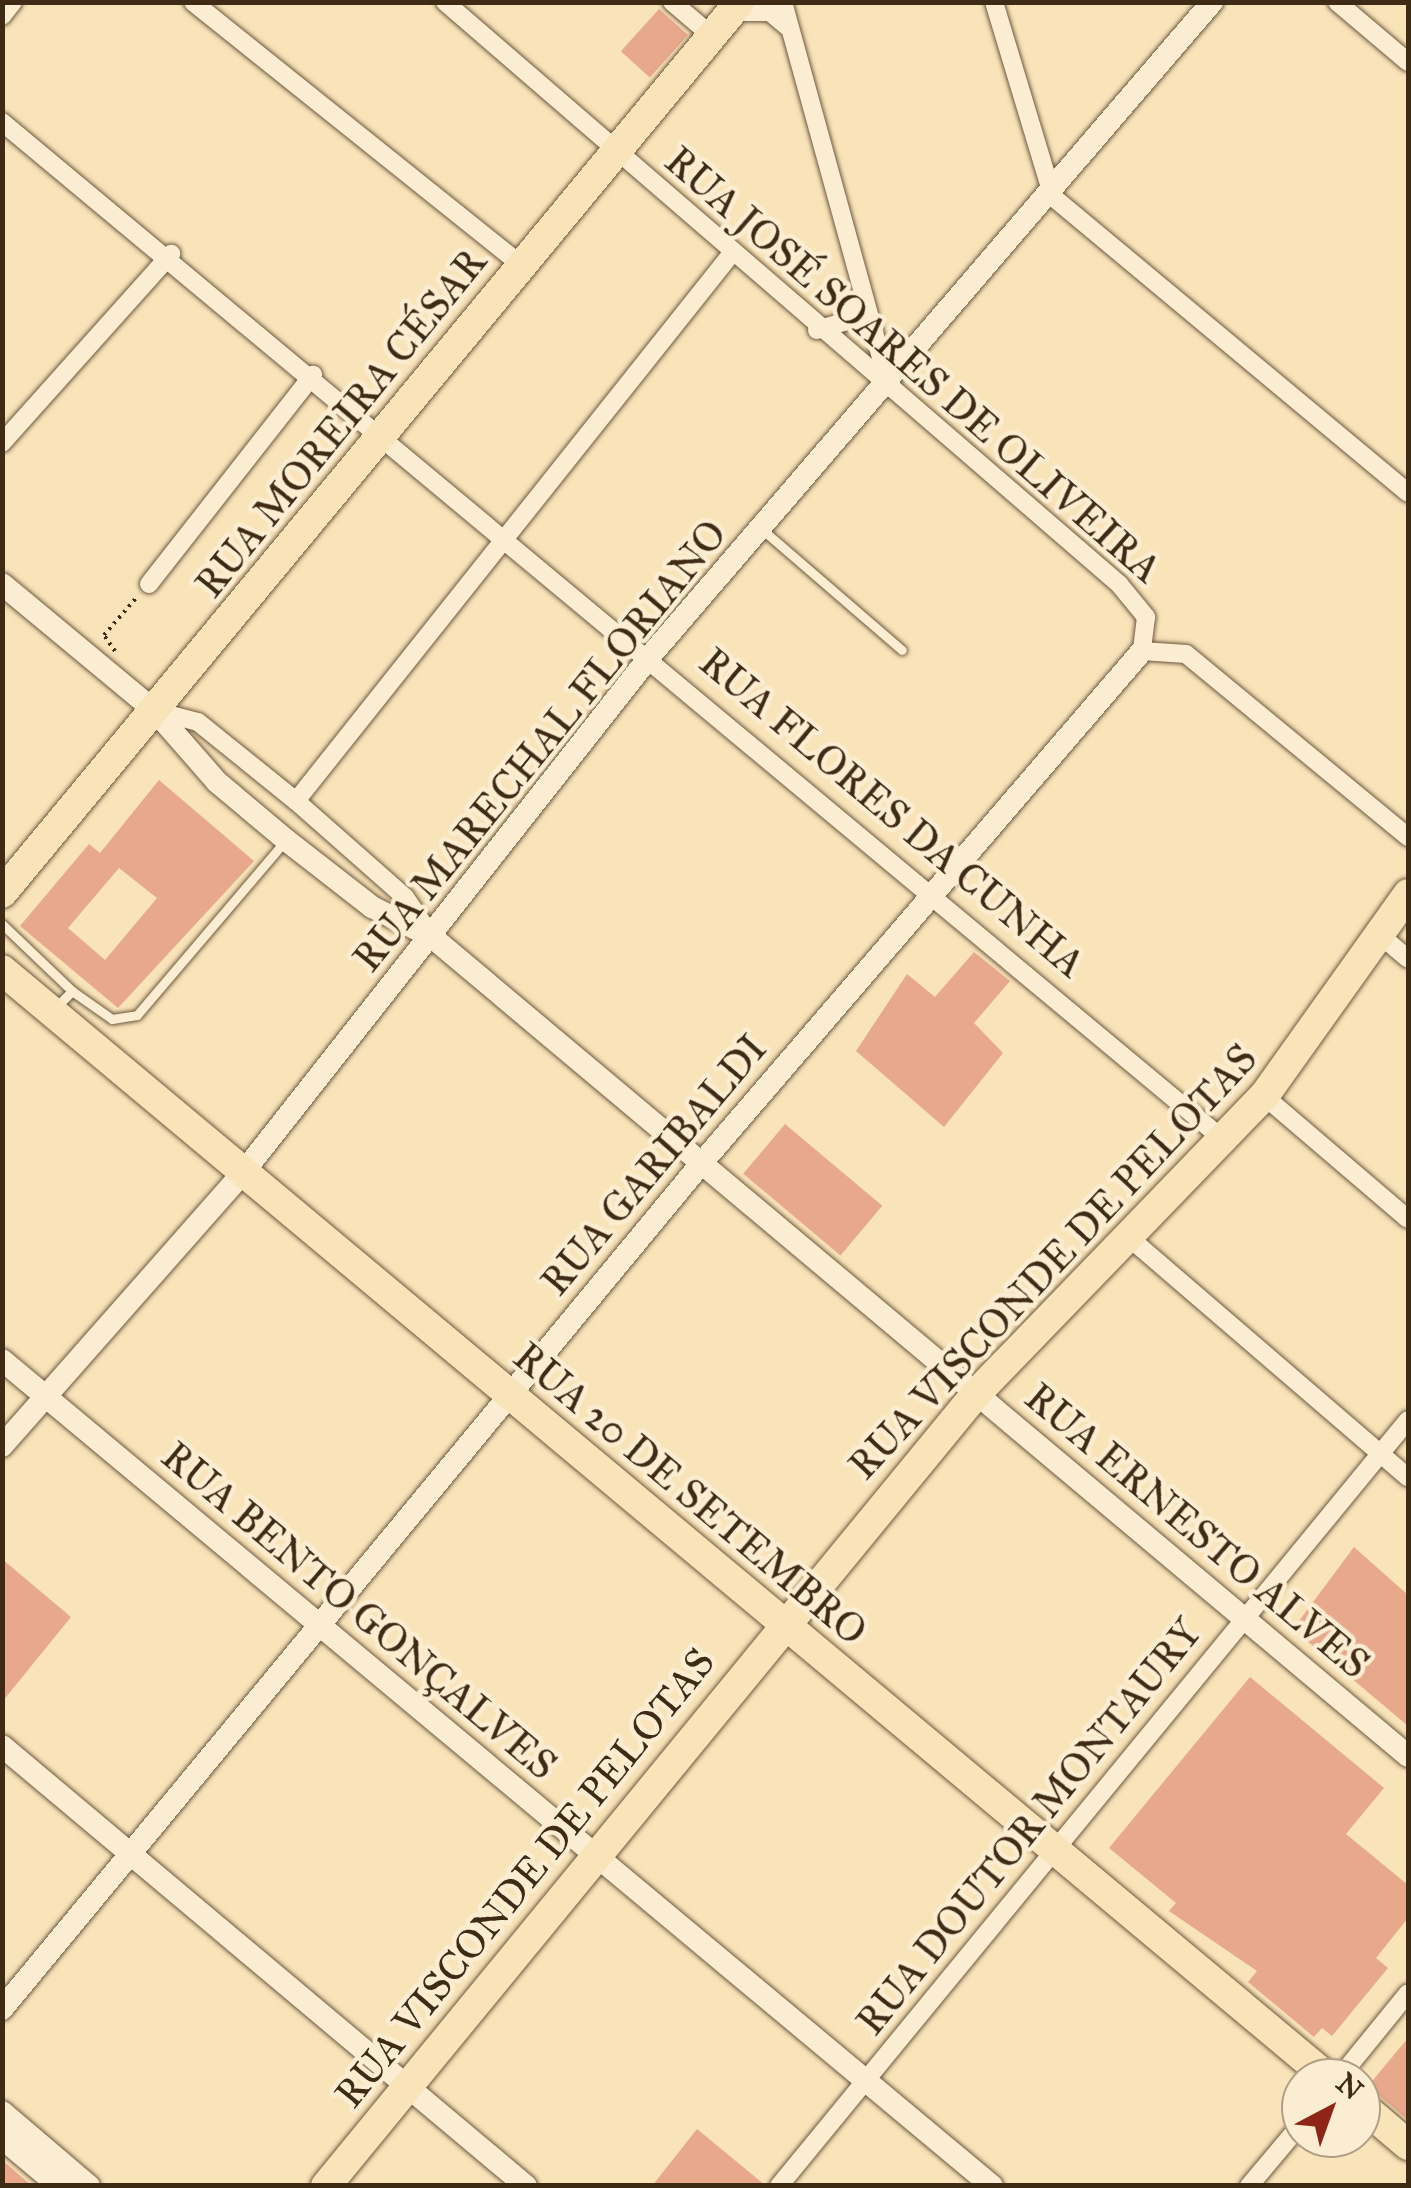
<!DOCTYPE html>
<meta charset="utf-8">
<style>
body{margin:0}
#map{position:relative;width:1411px;height:2188px;overflow:hidden;background:#f9e3b9;font-family:"IM FELL Great Primer",serif}
div>[style]{position:absolute}
.building>*{inset:0;background:#e7a88c;transform-origin:0 0}
.path>*{height:4px;margin-top:-2px;transform-origin:0;background:repeating-linear-gradient(90deg,#3f2a15 0 2.5px,transparent 0 7.5px)}
.roads{filter:drop-shadow(0 0 2px #6e583e) drop-shadow(0 0 2px #6e583e)}
.service>*{height:9px;margin:-4.5px;padding:0 4.5px;transform-origin:4.5px;border-radius:4.5px;background:#fbedd2}
.minor>*{height:18px;margin:-9px;padding:0 9px;transform-origin:9px;border-radius:9px;background:#fbedd2}
.tertiary>*{height:22px;margin:-11px;padding:0 11px;transform-origin:11px;border-radius:11px;background:#fbedd2}
.primary>*{height:30px;margin:-15px;padding:0 15px;transform-origin:15px;border-radius:15px;background:#f9e3b9}
span{translate:-50% -50%;white-space:nowrap;text-align:center;line-height:1.15;-webkit-text-stroke:9px #fbedd2;paint-order:stroke}
.street-label{font-size:40px;color:#3f2a15}
.frame{position:absolute;inset:0;border:5px solid #3f2a15;pointer-events:none}
.north{position:absolute;left:1281px;top:2058px;width:100px;height:100px;box-sizing:border-box;background:#fbedd2;border:2px solid #b09f86;border-radius:50%;rotate:41deg;font-size:28px;font-weight:700;line-height:40px;text-align:center;color:#3f2a15}
.north::after{content:'';display:block;margin:auto;width:35px;height:45px;background:#8f2418;clip-path:polygon(50% 0,100% 100%,50% 72%,0 100%)}
</style>
<div id="map">
<div class="building">
<div style="left:659px;top:9px;width:39px;height:57px;rotate:42deg"></div>
<div style="clip-path:polygon(evenodd,159px 780px,254px 861px,118px 1008px,20px 926px,89px 844px,100px 853px,159px 780px,119px 868px,157px 898px,105px 960px,68px 928px,119px 868px)"></div>
<div style="clip-path:polygon(974px 952px,1010px 981px,974px 1023px,1003px 1053px,944px 1127px,856px 1051px,907px 974px,935px 997px)"></div>
<div style="left:785px;top:1124px;width:127px;height:65px;rotate:40deg"></div>
<div style="clip-path:polygon(1354px 1547px,1408px 1595px,1408px 1726px,1293px 1629px)"></div>
<div style="clip-path:polygon(2px 1559px,71px 1617px,2px 1702px)"></div>
<div style="clip-path:polygon(1250px 1677px,1384px 1788px,1346px 1834px,1408px 1885px,1408px 1918px,1376px 1958px,1388px 1968px,1332px 2036px,1322px 2028px,1314px 2037px,1248px 1982px,1257px 1971px,1169px 1911px,1176px 1903px,1109px 1848px)"></div>
<div style="clip-path:polygon(1408px 2038px,1408px 2120px,1368px 2086px)"></div>
<div style="clip-path:polygon(697px 2129px,766px 2186px,652px 2186px)"></div>
<div style="clip-path:polygon(2px 2160px,32px 2186px,2px 2186px)"></div>
</div>
<div class="path">
<div style="left:115px;top:651px;width:19px;rotate:-125deg"></div>
<div style="left:104px;top:635px;width:50px;rotate:-49deg"></div>
</div>
<div class="roads">
<div class="service">
<div style="left:764px;top:531px;width:182px;rotate:40.8deg"></div>
<div style="left:2px;top:924px;width:97px;rotate:43.7deg"></div>
<div style="left:56px;top:1007px;width:23px;rotate:-45deg"></div>
<div style="left:72px;top:991px;width:49px;rotate:35deg"></div>
<div style="left:112px;top:1019px;width:25px;rotate:-9deg"></div>
<div style="left:137px;top:1015px;width:227px;rotate:-49.6deg"></div>
</div>
<div class="minor">
<div style="left:193px;top:2px;width:422px;rotate:38.7deg"></div>
<div style="left:445px;top:2px;width:891px;rotate:40.81deg"></div>
<div style="left:1119px;top:584px;width:43px;rotate:50.7deg"></div>
<div style="left:1146px;top:617px;width:34px;rotate:97deg"></div>
<div style="left:1142px;top:651px;width:44px;rotate:3.9deg"></div>
<div style="left:1186px;top:654px;width:288px;rotate:39.5deg"></div>
<div style="left:672px;top:2px;width:52px;rotate:40.4deg"></div>
<div style="left:783px;top:2px;width:400px;rotate:74.6deg"></div>
<div style="left:994px;top:2px;width:204px;rotate:73.2deg"></div>
<div style="left:1053px;top:197px;width:462px;rotate:39.8deg"></div>
<div style="left:1337px;top:2px;width:93px;rotate:40.2deg"></div>
<div style="left:732px;top:12px;width:38px"></div>
<div style="left:770px;top:12px;width:23px;rotate:40deg"></div>
<div style="left:2px;top:16px;width:18px;rotate:-52deg"></div>
<div style="left:2px;top:122px;width:1592px;rotate:39.8deg"></div>
<div style="left:817px;top:330px;width:28px;rotate:-17deg"></div>
<div style="left:844px;top:322px;width:24px;rotate:-55deg"></div>
<div style="left:2px;top:443px;width:254px;rotate:-48.2deg"></div>
<div style="left:149px;top:584px;width:266px;rotate:-51.9deg"></div>
<div style="left:155px;top:711px;width:44px;rotate:14.3deg"></div>
<div style="left:198px;top:722px;width:126px;rotate:38.9deg"></div>
<div style="left:296px;top:801px;width:145px;rotate:41.4deg"></div>
<div style="left:405px;top:897px;width:48px;rotate:56deg"></div>
<div style="left:296px;top:801px;width:700px;rotate:-51.49deg"></div>
<div style="left:1381px;top:936px;width:35px;rotate:40deg"></div>
<div style="left:1264px;top:1096px;width:189px;rotate:40.5deg"></div>
<div style="left:1132px;top:1240px;width:364px;rotate:40.7deg"></div>
<div style="left:1339px;top:2078px;width:109px;rotate:-50.9deg"></div>
<div style="left:779px;top:2186px;width:991px;rotate:-50.61deg"></div>
<div style="left:1249px;top:2186px;width:81px;rotate:-50deg"></div>
</div>
<div class="tertiary">
<div style="left:2px;top:584px;width:199px;rotate:39.7deg"></div>
<div style="left:155px;top:711px;width:94px;rotate:48.9deg"></div>
<div style="left:217px;top:782px;width:90px;rotate:40deg"></div>
<div style="left:286px;top:840px;width:109px;rotate:37.9deg"></div>
<div style="left:372px;top:907px;width:67px;rotate:26.6deg"></div>
<div style="left:432px;top:937px;width:1274px;rotate:40deg"></div>
<div style="left:2px;top:1360px;width:1289px;rotate:39.84deg"></div>
<div style="left:2px;top:1446px;width:363px;rotate:-48.6deg"></div>
<div style="left:242px;top:1174px;width:661px;rotate:-51.76deg"></div>
<div style="left:651px;top:655px;width:861px;rotate:-49.33deg"></div>
<div style="left:2px;top:1746px;width:684px;rotate:40.02deg"></div>
<div style="left:2px;top:2009px;width:1095px;rotate:-50.41deg"></div>
<div style="left:700px;top:1165px;width:678px;rotate:-49.31deg"></div>
<div style="left:2px;top:2112px;width:114px;rotate:40.4deg"></div>
<div style="left:2px;top:2138px;width:75px;rotate:40.1deg"></div>
</div>
<div class="primary">
<div style="left:2px;top:893px;width:1157px;rotate:-50.37deg"></div>
<div style="left:2px;top:970px;width:1728px;rotate:39.88deg"></div>
<div style="left:1361px;top:2105px;width:62px;rotate:40.4deg"></div>
<div style="left:326px;top:2186px;width:1023px;rotate:-50.63deg"></div>
<div style="left:975px;top:1395px;width:416px;rotate:-46deg"></div>
<div style="left:1264px;top:1096px;width:248px;rotate:-54.5deg"></div>
</div>
</div>
<div class="street-label">
<span style="left:913px;top:365px;rotate:41deg">RUA JOSÉ SOARES DE OLIVEIRA</span>
<span style="left:341px;top:423px;rotate:-51deg">RUA MOREIRA CÉSAR</span>
<span style="left:540px;top:746px;rotate:-51deg">RUA MARECHAL FLORIANO</span>
<span style="left:892px;top:813px;rotate:40deg">RUA FLORES DA CUNHA</span>
<span style="left:654px;top:1165px;rotate:-50deg">RUA GARIBALDI</span>
<span style="left:1053px;top:1262px;rotate:-47deg">RUA VISCONDE DE PELOTAS</span>
<span style="left:690px;top:1494px;rotate:40deg">RUA 20 DE SETEMBRO</span>
<span style="left:1197px;top:1531px;rotate:40deg">RUA ERNESTO ALVES</span>
<span style="left:359px;top:1611px;rotate:40deg">RUA BENTO GONÇALVES</span>
<span style="left:1029px;top:1827px;rotate:-51deg">RUA DOUTOR MONTAURY</span>
<span style="left:525px;top:1878px;rotate:-51deg">RUA VISCONDE DE PELOTAS</span>
</div>
<div class="frame"></div>
<div class="north">N</div>
</div>
